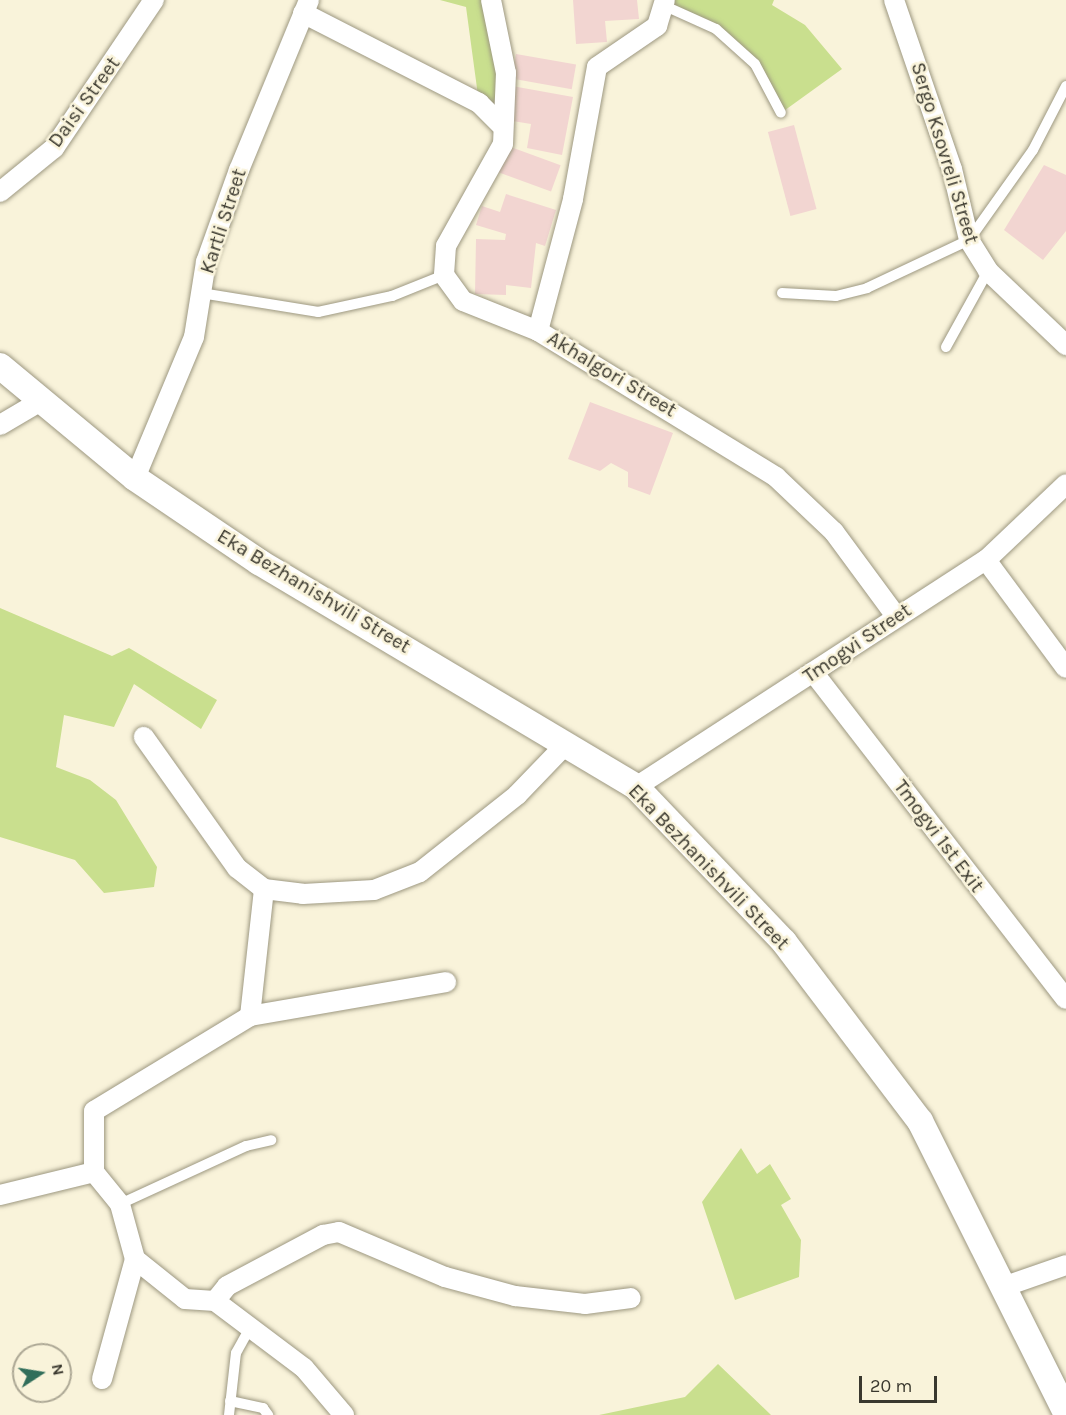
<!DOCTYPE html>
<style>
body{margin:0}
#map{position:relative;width:1066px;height:1415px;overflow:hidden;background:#f9f3da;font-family:Karla,sans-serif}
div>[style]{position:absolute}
.green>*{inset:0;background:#c9df8e}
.building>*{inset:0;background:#f2d5d1;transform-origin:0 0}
.roads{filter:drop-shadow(0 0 2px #9d9881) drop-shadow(0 0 2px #9d9881)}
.service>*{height:10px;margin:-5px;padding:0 5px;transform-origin:5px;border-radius:5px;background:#fff}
.minor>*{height:20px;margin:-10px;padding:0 10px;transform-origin:10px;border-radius:10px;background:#fff}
.tertiary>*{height:26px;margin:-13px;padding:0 13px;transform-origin:13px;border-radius:13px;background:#fff}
span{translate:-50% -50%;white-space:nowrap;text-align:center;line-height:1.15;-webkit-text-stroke:5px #f9f3da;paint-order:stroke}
.street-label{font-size:20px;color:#3a382e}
.north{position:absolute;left:12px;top:1343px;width:60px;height:60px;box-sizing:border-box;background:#f9f3da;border:2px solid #ada895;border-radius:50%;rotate:78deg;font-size:16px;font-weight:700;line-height:24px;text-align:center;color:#3a382e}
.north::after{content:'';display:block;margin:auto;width:21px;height:27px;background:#316e5a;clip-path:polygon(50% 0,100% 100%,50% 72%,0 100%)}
.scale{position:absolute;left:859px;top:1376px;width:78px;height:27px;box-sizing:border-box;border:3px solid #3a382e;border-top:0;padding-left:8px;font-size:18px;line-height:21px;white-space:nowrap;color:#3a382e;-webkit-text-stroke:4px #f9f3da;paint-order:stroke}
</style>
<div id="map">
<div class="green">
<div style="clip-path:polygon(440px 0,491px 0,500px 124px,479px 103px,466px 7px)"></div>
<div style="clip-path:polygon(665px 0,774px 0,772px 5px,805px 25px,842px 69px,781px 113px,755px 64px,716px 29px)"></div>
<div style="clip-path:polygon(0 608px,112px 656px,129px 648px,217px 700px,201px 729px,134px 684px,114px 727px,64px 715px,56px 767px,90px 780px,116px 800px,157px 867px,154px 887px,104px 893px,75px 860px,0 837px)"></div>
<div style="clip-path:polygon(741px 1148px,757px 1174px,770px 1164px,791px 1199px,781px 1205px,801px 1240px,799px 1277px,735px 1300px,702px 1202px)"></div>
<div style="clip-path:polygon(718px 1364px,771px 1415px,599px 1415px,685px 1397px)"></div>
</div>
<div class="building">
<div style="clip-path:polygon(573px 0,637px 0,639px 19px,605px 21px,607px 42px,576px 44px)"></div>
<div style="left:516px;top:54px;width:61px;height:25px;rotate:10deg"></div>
<div style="clip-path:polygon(512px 86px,573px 97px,562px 155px,527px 148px,531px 124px,506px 120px)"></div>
<div style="left:794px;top:125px;width:87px;height:27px;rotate:75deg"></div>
<div style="left:508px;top:146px;width:56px;height:28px;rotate:20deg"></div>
<div style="clip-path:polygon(1044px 165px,1066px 175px,1066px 231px,1043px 260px,1004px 230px)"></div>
<div style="clip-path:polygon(506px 194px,556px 210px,545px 246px,536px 243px,531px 288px,506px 285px,506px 295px,475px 294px,476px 239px,505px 240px,506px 234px,476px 225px,482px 206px,500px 212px)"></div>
<div style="clip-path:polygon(590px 402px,673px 433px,650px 495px,628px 487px,628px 472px,611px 463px,600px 471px,568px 459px)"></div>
</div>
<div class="roads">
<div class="service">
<div style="left:665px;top:6px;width:56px;rotate:24.3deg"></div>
<div style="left:716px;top:29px;width:52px;rotate:41.9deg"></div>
<div style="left:755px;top:64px;width:55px;rotate:62deg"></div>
<div style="left:201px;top:293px;width:119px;rotate:9.2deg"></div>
<div style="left:318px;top:312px;width:76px;rotate:-12.2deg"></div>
<div style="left:392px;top:296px;width:56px;rotate:-22deg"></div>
<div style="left:782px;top:293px;width:54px;rotate:3.2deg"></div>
<div style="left:836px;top:296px;width:32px;rotate:-14deg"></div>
<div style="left:867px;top:288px;width:113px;rotate:-25.2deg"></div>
<div style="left:969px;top:240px;width:110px;rotate:-54.6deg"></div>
<div style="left:1033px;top:150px;width:72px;rotate:-62.7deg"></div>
<div style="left:946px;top:347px;width:87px;rotate:-61.1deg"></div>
<div style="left:120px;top:1204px;width:139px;rotate:-24.7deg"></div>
<div style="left:246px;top:1146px;width:26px;rotate:-13deg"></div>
<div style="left:230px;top:1401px;width:34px;rotate:12deg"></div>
<div style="left:263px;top:1408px;width:9px;rotate:54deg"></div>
<div style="left:229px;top:1415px;width:62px;rotate:-83.6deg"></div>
<div style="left:236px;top:1353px;width:29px;rotate:-61deg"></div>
</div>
<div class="minor">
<div style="left:491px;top:0;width:75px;rotate:78.4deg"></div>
<div style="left:506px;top:73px;width:71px;rotate:92.4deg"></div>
<div style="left:503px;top:144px;width:117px;rotate:119.2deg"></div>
<div style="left:446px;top:246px;width:29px;rotate:94deg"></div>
<div style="left:444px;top:275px;width:32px;rotate:54deg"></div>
<div style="left:463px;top:301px;width:81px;rotate:21.8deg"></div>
<div style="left:538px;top:331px;width:279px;rotate:31.5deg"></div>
<div style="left:776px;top:477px;width:80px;rotate:43.5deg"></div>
<div style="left:834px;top:532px;width:104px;rotate:53.6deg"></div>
<div style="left:894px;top:0;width:179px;rotate:71.1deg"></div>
<div style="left:952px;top:169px;width:73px;rotate:76.5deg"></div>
<div style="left:969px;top:240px;width:36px;rotate:58deg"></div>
<div style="left:988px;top:271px;width:108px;rotate:43.5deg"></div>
<div style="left:303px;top:13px;width:198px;rotate:27.1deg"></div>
<div style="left:479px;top:103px;width:30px;rotate:45deg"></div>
<div style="left:0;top:192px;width:70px;rotate:-39.2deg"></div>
<div style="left:54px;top:148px;width:179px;rotate:-56deg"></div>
<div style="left:538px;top:331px;width:137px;rotate:-75.1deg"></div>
<div style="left:573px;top:199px;width:134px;rotate:-79.7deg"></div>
<div style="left:597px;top:67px;width:73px;rotate:-34.3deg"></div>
<div style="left:657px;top:26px;width:27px;rotate:-73deg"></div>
<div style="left:0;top:425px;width:45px;rotate:-30.5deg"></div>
<div style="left:135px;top:478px;width:153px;rotate:-67.3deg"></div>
<div style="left:194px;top:337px;width:76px;rotate:-80.9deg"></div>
<div style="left:206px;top:262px;width:98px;rotate:-70.3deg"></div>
<div style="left:239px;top:170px;width:184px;rotate:-67.6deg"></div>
<div style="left:986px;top:560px;width:134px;rotate:53.5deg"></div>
<div style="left:813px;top:672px;width:413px;rotate:52.3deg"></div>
<div style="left:636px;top:787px;width:417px;rotate:-33deg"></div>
<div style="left:986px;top:560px;width:110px;rotate:-43.5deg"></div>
<div style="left:264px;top:889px;width:39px;rotate:7deg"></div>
<div style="left:303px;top:894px;width:71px;rotate:-3.2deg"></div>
<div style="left:374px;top:890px;width:49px;rotate:-21.4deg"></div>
<div style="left:420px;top:872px;width:124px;rotate:-38.4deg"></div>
<div style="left:517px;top:795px;width:71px;rotate:-46.1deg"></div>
<div style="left:250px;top:1016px;width:199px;rotate:-9.8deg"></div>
<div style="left:0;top:1195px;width:97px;rotate:-13.7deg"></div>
<div style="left:135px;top:1259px;width:64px;rotate:38.7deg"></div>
<div style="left:185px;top:1299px;width:30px;rotate:4deg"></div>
<div style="left:215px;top:1301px;width:111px;rotate:37deg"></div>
<div style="left:304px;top:1368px;width:62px;rotate:49.6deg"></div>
<div style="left:1003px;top:1287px;width:67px;rotate:-19.2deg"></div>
<div style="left:215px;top:1301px;width:19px;rotate:-51deg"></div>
<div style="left:227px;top:1286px;width:109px;rotate:-28deg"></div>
<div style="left:323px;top:1235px;width:16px;rotate:-11deg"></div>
<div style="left:339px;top:1232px;width:115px;rotate:23deg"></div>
<div style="left:445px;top:1277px;width:73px;rotate:15.2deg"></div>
<div style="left:515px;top:1296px;width:70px;rotate:6.5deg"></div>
<div style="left:585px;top:1304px;width:46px;rotate:-7.4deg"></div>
<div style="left:102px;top:1379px;width:124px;rotate:-74.6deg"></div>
<div style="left:135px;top:1259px;width:57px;rotate:-105.3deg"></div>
<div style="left:120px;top:1204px;width:41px;rotate:-129.1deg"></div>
<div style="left:94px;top:1172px;width:61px;rotate:-90deg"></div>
<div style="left:94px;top:1111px;width:183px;rotate:-31.3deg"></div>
<div style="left:250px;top:1016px;width:128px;rotate:-83.7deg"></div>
<div style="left:264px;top:889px;width:34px;rotate:-142deg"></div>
<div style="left:237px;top:868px;width:161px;rotate:-125.4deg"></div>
</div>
<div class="tertiary">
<div style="left:0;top:366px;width:175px;rotate:39.7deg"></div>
<div style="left:135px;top:478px;width:150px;rotate:34.1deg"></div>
<div style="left:259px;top:562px;width:439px;rotate:30.8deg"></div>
<div style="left:636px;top:787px;width:214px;rotate:46.3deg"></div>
<div style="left:784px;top:942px;width:225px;rotate:52.8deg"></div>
<div style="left:920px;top:1121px;width:326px;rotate:63.4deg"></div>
</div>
</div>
<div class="street-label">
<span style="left:84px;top:102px;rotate:-54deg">Daisi Street</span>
<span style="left:945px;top:153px;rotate:73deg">Sergo Ksovreli Street</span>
<span style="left:223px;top:221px;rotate:-72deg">Kartli Street</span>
<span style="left:612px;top:374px;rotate:31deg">Akhalgori Street</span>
<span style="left:314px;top:591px;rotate:31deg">Eka Bezhanishvili Street</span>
<span style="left:857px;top:643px;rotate:-34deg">Tmogvi Street</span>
<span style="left:939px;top:836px;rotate:53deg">Tmogvi 1st Exit</span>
<span style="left:709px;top:867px;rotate:46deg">Eka Bezhanishvili Street</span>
</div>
<div class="north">N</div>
<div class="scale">20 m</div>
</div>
